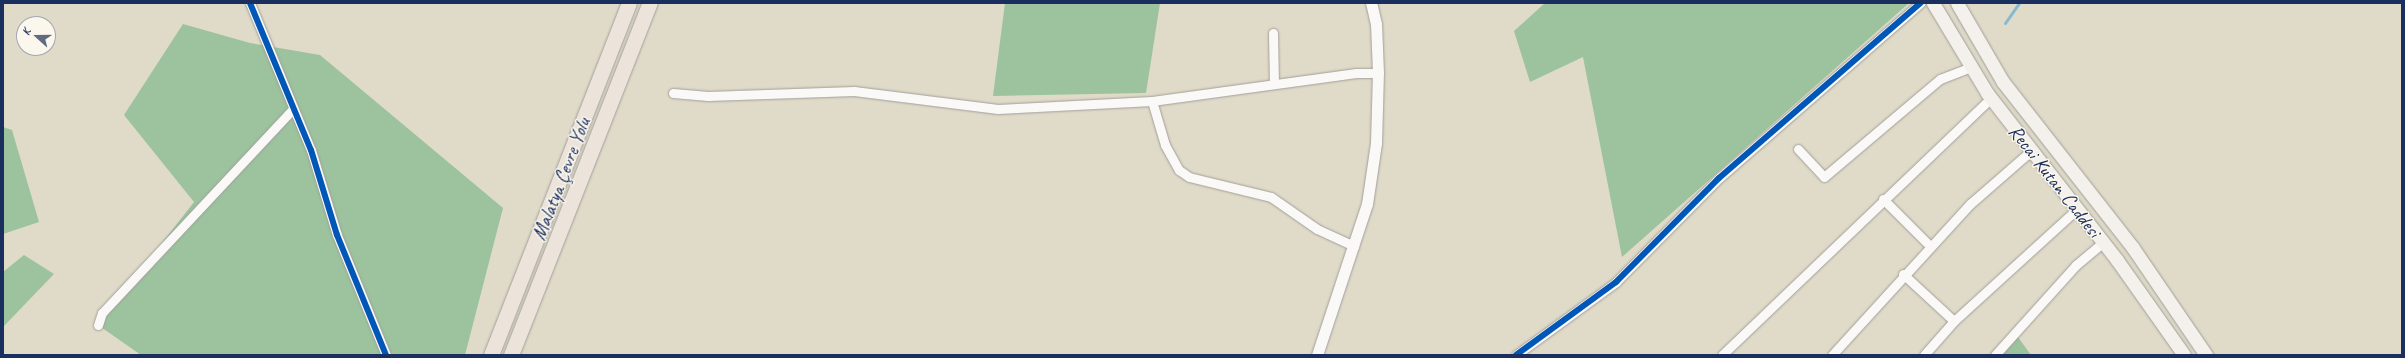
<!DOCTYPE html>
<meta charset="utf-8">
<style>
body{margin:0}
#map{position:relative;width:2405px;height:358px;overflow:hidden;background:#e0dac8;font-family:Caveat,sans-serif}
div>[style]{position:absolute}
.forest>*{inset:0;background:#9cc39d}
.stream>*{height:3px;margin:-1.5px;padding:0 1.5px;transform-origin:1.5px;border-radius:1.5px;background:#86bad3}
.roads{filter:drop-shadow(0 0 1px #a0a09b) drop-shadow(0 0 1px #a0a09b)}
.minor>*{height:9px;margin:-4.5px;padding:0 4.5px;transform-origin:4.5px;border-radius:4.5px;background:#faf9f7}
.tertiary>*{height:11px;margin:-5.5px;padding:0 5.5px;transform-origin:5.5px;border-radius:5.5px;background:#faf9f7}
.secondary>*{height:13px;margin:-6.5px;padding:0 6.5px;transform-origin:6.5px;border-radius:6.5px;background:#f4f1ec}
.trunk>*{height:15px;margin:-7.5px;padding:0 7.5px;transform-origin:7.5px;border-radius:7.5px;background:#ece4db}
.cycleway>*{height:6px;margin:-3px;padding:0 3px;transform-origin:3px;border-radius:3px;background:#0057b8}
span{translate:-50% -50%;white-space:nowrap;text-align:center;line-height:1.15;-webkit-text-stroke:3px #fbf7ec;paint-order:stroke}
.street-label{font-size:20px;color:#1b2f5e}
.frame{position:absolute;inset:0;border:4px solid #1b2f5e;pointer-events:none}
.north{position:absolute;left:16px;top:16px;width:40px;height:40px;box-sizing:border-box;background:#fbf7ec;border:1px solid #a1a7b3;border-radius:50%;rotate:291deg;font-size:11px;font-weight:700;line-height:16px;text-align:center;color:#1b2f5e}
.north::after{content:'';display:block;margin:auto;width:14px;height:18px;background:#606b83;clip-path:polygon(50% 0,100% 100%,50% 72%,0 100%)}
</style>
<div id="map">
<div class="forest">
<div style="clip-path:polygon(1005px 3px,1160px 3px,1146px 93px,993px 96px)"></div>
<div style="clip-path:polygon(1545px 3px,1909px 3px,1622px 257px,1583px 57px,1530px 82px,1514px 31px)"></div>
<div style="clip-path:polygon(183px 24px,250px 43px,320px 55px,503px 208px,465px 355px,141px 355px,98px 325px,194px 202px,124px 115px)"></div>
<div style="clip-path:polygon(3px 127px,12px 130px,39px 222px,3px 234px)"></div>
<div style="clip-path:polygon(24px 255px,54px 274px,3px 327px,3px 272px)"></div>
<div style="clip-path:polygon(2015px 333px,2031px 355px,1995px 355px)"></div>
</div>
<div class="stream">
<div style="left:2005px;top:23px;width:24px;rotate:-55deg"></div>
</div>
<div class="roads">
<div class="minor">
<div style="left:250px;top:3px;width:159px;rotate:67.5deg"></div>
<div style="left:311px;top:150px;width:89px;rotate:73deg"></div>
<div style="left:337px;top:235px;width:130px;rotate:67.8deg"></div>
<div style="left:1273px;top:33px;width:50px;rotate:88.9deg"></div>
<div style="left:673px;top:93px;width:35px;rotate:5deg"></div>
<div style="left:708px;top:96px;width:146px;rotate:-2deg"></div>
<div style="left:854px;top:91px;width:145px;rotate:7.1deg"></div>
<div style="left:998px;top:109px;width:154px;rotate:-3deg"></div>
<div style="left:1152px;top:101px;width:46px;rotate:73.5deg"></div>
<div style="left:1165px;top:145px;width:29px;rotate:61deg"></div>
<div style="left:1179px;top:170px;width:12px;rotate:35deg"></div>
<div style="left:1189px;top:177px;width:84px;rotate:13.7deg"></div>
<div style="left:1271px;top:197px;width:56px;rotate:34.8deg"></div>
<div style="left:1317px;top:229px;width:41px;rotate:24.7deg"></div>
<div style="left:1152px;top:101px;width:206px;rotate:-7.8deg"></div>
<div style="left:1356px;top:73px;width:22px"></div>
<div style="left:1798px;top:149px;width:38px;rotate:47deg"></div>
<div style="left:1824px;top:177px;width:152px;rotate:-40.2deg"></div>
<div style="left:1940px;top:79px;width:33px;rotate:-21deg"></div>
<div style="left:1883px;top:199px;width:66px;rotate:45deg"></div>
<div style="left:1903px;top:274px;width:69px;rotate:42.7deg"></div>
<div style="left:1954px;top:321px;width:166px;rotate:-42.3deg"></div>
<div style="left:98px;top:325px;width:13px;rotate:-72deg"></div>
<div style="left:102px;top:313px;width:279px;rotate:-46.9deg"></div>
<div style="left:1516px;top:355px;width:124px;rotate:-36.1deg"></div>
<div style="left:1616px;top:282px;width:146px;rotate:-45.3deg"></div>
<div style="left:1719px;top:178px;width:267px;rotate:-41deg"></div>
<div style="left:1722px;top:355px;width:372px;rotate:-43.7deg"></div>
<div style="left:1832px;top:355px;width:205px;rotate:-47.6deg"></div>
<div style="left:1970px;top:204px;width:82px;rotate:-41.1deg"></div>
<div style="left:1924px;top:355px;width:45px;rotate:-48.6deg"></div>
<div style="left:1995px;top:355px;width:121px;rotate:-48deg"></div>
<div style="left:2076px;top:265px;width:35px;rotate:-40deg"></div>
</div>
<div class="tertiary">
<div style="left:1317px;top:355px;width:159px;rotate:-71.7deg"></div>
<div style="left:1367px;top:204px;width:62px;rotate:-81.6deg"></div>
<div style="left:1376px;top:143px;width:70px;rotate:-88.4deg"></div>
<div style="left:1378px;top:73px;width:49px;rotate:-92.3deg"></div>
<div style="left:1376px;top:24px;width:22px;rotate:-103deg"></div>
</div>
<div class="secondary">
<div style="left:1933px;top:3px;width:105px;rotate:59deg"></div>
<div style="left:1987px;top:93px;width:212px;rotate:52.1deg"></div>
<div style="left:2117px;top:260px;width:116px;rotate:54.8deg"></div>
<div style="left:1957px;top:3px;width:91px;rotate:59.8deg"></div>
<div style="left:2003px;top:82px;width:211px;rotate:51.9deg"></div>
<div style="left:2133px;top:248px;width:130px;rotate:55.7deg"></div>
</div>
<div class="trunk">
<div style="left:491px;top:355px;width:378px;rotate:-68.6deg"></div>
<div style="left:511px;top:355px;width:378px;rotate:-68.5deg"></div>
</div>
</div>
<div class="cycleway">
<div style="left:250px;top:3px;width:159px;rotate:67.5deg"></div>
<div style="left:311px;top:150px;width:89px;rotate:73deg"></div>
<div style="left:337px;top:235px;width:130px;rotate:67.8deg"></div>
<div style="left:1516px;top:355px;width:124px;rotate:-36.1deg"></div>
<div style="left:1616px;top:282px;width:146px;rotate:-45.3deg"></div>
<div style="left:1719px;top:178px;width:267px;rotate:-41deg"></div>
</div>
<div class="street-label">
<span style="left:561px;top:179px;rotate:-69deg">Malatya Çevre Yolu</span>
<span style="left:2055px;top:181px;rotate:52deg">Recai Kutan Caddesi</span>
</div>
<div class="frame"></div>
<div class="north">K</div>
</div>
